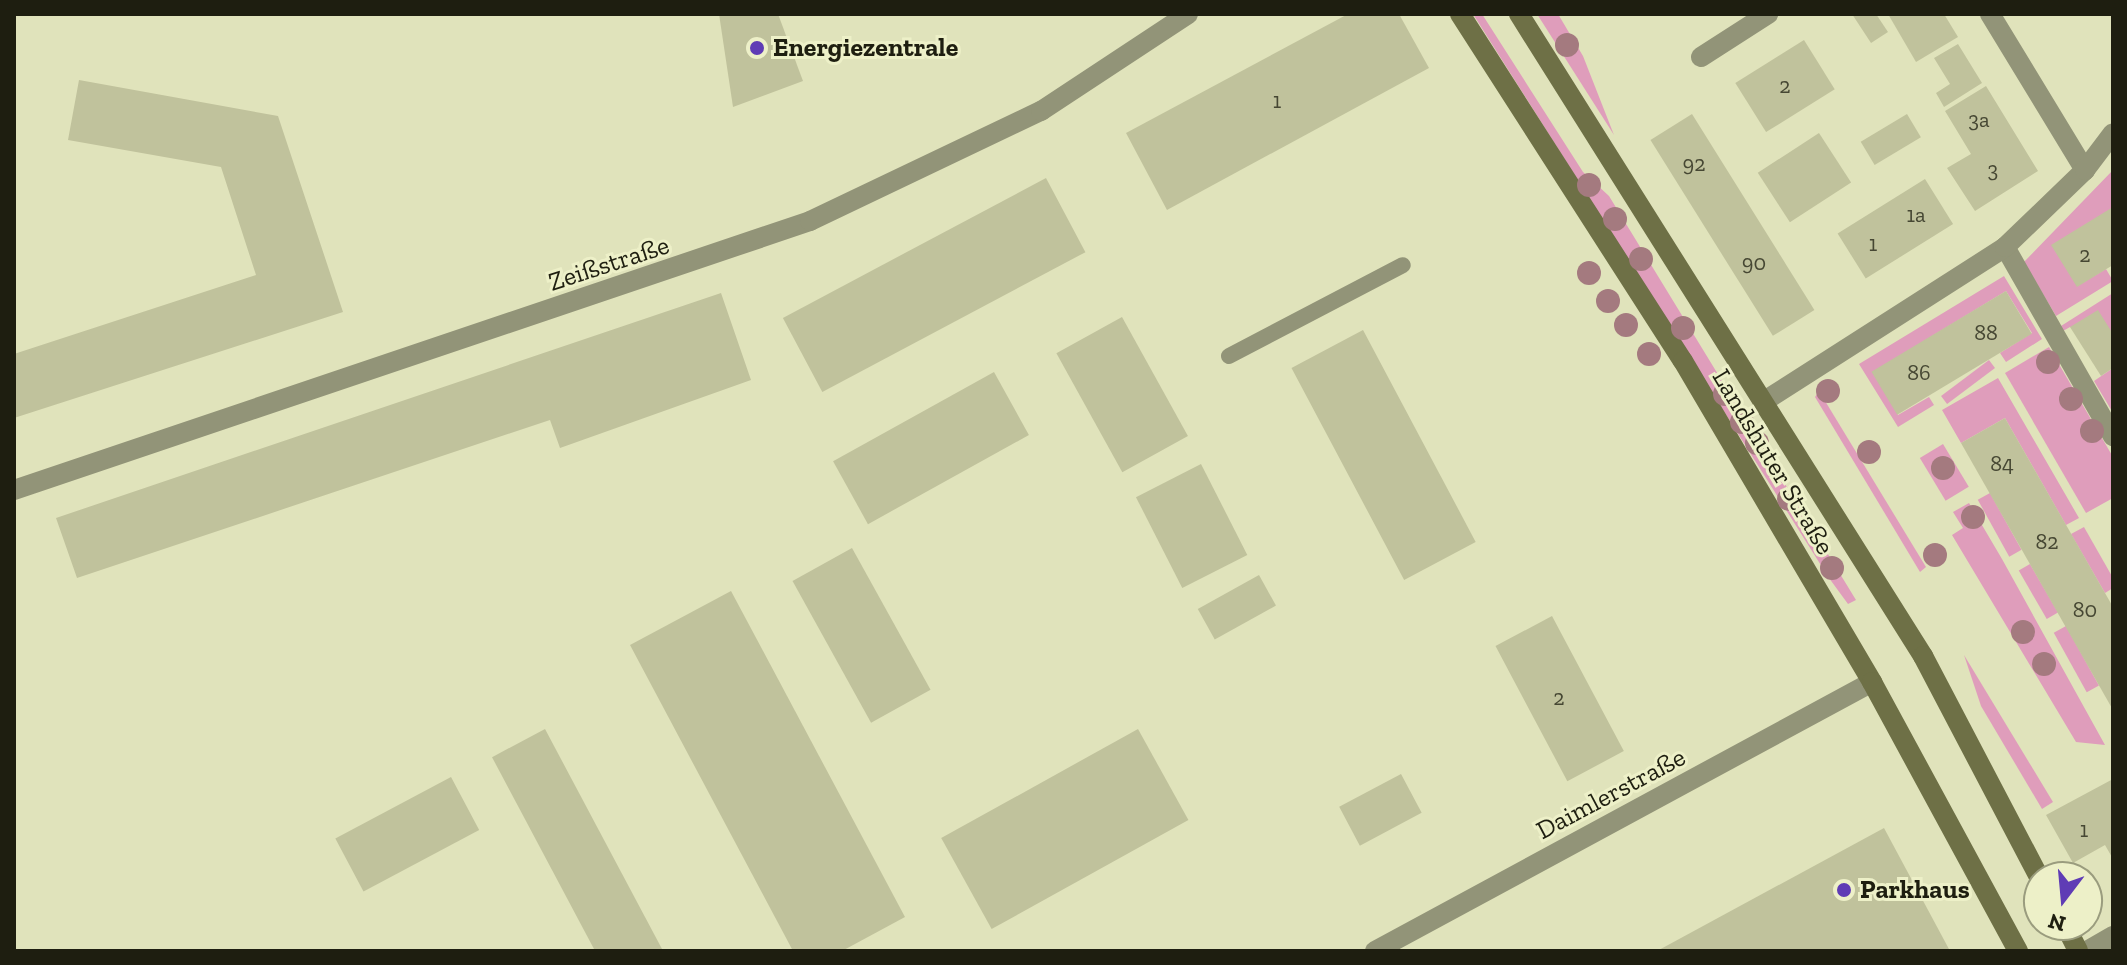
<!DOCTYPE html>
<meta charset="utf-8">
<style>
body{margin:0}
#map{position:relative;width:2127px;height:965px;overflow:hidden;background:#e0e3bb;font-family:"Zilla Slab",serif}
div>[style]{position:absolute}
.green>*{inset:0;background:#df9dbb;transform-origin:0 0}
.building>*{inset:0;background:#c0c29c;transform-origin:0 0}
.lane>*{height:16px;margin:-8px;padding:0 8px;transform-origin:8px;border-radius:8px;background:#929478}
.street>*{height:20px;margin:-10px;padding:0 10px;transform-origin:10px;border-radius:10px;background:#929478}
.secondary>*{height:20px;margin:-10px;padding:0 10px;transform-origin:10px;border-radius:10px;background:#6e7046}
.trees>*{width:24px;height:24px;margin:-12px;border-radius:50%;background:#a47a7f}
.dots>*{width:22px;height:22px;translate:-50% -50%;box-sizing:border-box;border:4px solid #edf0c8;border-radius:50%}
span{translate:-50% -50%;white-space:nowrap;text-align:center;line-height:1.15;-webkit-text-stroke:6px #edf0c8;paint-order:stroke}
.number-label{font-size:22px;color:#464733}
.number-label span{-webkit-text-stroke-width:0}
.poi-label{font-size:26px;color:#1e1e10;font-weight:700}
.left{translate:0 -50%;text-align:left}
.street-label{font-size:26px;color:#1e1e10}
.frame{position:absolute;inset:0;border:16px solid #1e1e10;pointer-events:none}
.north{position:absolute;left:2023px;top:861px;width:80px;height:80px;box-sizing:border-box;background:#edf0c8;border:2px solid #9a9c7e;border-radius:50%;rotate:196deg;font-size:22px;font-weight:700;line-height:32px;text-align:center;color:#1e1e10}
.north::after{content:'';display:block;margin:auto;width:28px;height:36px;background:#5f3cb5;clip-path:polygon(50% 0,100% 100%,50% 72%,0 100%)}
</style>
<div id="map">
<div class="green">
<div style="clip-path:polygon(1473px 14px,1482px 14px,1583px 172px,1609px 196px,1856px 600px,1848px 604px,1829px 578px)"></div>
<div style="clip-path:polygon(1537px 14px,1558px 14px,1583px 56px,1614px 135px)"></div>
<div style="clip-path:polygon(2113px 170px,2113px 207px,2077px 286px,2106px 269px,2113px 281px,2056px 316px,2024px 262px)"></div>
<div style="clip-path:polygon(2004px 276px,2042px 339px,2006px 362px,2000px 353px,2032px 333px,2006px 291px,1873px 372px,1898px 415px,1929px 397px,1934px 405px,1898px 427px,1859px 364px)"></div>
<div style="clip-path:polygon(2113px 293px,2113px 334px,2070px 327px,2063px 331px,2061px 326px)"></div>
<div style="clip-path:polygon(2049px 347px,2113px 457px,2113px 498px,2086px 513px,2005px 373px)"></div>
<div style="left:1989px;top:360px;width:10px;height:60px;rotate:53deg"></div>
<div style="clip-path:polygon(2113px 368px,2113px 413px,2094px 381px)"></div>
<div style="clip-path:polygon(1998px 378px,2079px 518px,2066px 525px,2005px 418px,1961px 443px,1942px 410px)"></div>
<div style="clip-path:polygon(1819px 391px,1926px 567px,1920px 572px,1815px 397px)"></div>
<div style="left:1943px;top:444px;width:50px;height:27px;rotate:59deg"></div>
<div style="left:1990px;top:493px;width:65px;height:14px;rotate:61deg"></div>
<div style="clip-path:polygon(1969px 503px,2002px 559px,2105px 745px,2076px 742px,1952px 535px,1963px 528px,1953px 512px)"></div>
<div style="clip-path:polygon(2084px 527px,2113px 578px,2113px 588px,2105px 593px,2071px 534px)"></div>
<div style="left:2030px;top:564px;width:56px;height:13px;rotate:60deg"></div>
<div style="left:2066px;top:626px;width:68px;height:14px;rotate:61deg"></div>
<div style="clip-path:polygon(1964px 655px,2053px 802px,2042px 809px,1981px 706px)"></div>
</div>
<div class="building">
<div style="clip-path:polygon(719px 14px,778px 14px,803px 81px,733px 107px)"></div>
<div style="clip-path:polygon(1348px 14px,1399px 14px,1429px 68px,1167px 210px,1126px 133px)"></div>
<div style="clip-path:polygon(1852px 14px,1876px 14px,1888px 32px,1871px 43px)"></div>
<div style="clip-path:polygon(1888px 14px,1944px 14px,1958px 37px,1916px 62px)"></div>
<div style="left:1804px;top:40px;width:58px;height:81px;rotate:58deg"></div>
<div style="clip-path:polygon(1958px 44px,1982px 83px,1944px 107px,1936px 93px,1950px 84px,1934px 58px)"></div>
<div style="clip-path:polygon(79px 80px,278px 116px,343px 312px,14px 418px,14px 354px,256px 275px,221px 167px,68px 140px)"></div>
<div style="clip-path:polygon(1986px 86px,2038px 171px,1975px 211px,1947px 168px,1971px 154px,1945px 111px)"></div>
<div style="left:1692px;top:114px;width:231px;height:49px;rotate:58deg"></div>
<div style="left:1907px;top:114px;width:27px;height:54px;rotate:59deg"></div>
<div style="left:1819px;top:133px;width:59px;height:73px;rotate:57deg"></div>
<div style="left:1046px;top:178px;width:84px;height:298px;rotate:62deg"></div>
<div style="left:1925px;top:179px;width:53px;height:103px;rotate:58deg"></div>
<div style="clip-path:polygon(2113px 207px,2113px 265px,2077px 287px,2051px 245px)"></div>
<div style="left:2006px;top:291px;width:50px;height:157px;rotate:59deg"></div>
<div style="clip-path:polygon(721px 293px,751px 380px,560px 448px,550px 420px,77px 578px,56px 518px)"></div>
<div style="clip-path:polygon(2098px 310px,2113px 334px,2113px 368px,2101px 376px,2070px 327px)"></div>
<div style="left:1122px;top:317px;width:136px;height:75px;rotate:61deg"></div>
<div style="left:1363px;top:330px;width:240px;height:81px;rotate:62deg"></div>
<div style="left:994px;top:372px;width:72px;height:184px;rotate:61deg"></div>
<div style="clip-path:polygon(2005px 418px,2113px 607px,2113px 710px,1961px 443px)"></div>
<div style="left:1201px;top:464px;width:102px;height:73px;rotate:63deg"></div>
<div style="left:852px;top:548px;width:162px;height:68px;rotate:61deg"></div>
<div style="left:1259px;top:575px;width:35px;height:70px;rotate:61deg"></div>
<div style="clip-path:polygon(731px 591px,905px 917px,842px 951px,793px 951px,630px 645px)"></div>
<div style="left:1552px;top:616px;width:153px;height:64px;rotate:62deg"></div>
<div style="left:545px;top:729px;width:251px;height:60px;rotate:62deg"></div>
<div style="left:1138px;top:729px;width:104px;height:225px;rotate:61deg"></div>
<div style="left:1401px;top:774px;width:44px;height:70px;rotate:62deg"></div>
<div style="left:451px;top:777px;width:60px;height:131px;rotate:62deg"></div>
<div style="clip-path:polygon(2113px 779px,2113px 859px,2105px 845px,2073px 863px,2046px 815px)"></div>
<div style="clip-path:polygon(1884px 828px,1950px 951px,1657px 951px)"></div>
</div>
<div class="lane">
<div style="left:1229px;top:356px;width:196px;rotate:-27.6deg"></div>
</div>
<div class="street">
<div style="left:1990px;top:14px;width:183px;rotate:58.7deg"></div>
<div style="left:1701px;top:57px;width:80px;rotate:-32.7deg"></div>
<div style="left:2005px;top:247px;width:218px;rotate:60.3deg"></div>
<div style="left:1766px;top:400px;width:284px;rotate:-32.6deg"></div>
<div style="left:2005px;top:247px;width:111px;rotate:-43.9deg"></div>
<div style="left:2085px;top:170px;width:46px;rotate:-52.9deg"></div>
<div style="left:14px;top:490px;width:840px;rotate:-18.67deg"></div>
<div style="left:810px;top:221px;width:256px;rotate:-25.5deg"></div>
<div style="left:1041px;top:111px;width:176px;rotate:-33.4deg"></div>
<div style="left:1375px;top:951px;width:565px;rotate:-28.42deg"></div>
<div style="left:2087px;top:951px;width:30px;rotate:-30deg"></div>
</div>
<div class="secondary">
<div style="left:1460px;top:14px;width:412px;rotate:57.3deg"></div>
<div style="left:1683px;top:361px;width:373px;rotate:59.5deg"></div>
<div style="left:1872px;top:682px;width:306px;rotate:61.5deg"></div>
<div style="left:1519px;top:14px;width:759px;rotate:57.82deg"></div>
<div style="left:1923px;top:656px;width:250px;rotate:62.3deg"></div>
<div style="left:2065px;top:925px;width:29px;rotate:63deg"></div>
</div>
<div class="trees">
<div style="left:1567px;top:45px"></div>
<div style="left:1589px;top:185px"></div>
<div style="left:1615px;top:219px"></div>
<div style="left:1641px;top:259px"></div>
<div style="left:1589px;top:273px"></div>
<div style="left:1608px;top:301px"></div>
<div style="left:1626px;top:325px"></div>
<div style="left:1683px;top:328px"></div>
<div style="left:1649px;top:354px"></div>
<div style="left:2048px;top:362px"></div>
<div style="left:1828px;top:391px"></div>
<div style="left:1725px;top:394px"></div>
<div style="left:2071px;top:399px"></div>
<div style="left:1742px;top:422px"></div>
<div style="left:2092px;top:431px"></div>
<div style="left:1757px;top:443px"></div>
<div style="left:1869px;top:452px"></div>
<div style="left:1943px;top:468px"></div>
<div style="left:1789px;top:499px"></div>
<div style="left:1973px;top:517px"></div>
<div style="left:1935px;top:555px"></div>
<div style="left:1832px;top:568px"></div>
<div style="left:2023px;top:632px"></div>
<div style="left:2044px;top:664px"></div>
</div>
<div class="dots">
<div style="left:757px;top:48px;background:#5f3cb5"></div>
<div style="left:1844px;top:890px;background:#5f3cb5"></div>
</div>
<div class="number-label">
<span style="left:1785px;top:86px">2</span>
<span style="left:1277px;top:101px">1</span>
<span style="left:1979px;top:120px">3a</span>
<span style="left:1694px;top:164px">92</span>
<span style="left:1993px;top:170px">3</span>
<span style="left:1916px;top:215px">1a</span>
<span style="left:1873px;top:244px">1</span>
<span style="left:2085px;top:255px">2</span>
<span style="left:1754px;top:263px">90</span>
<span style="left:1986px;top:333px">88</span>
<span style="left:1919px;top:373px">86</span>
<span style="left:2002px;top:464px">84</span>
<span style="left:2047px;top:542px">82</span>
<span style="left:2085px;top:610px">80</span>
<span style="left:1559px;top:698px">2</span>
<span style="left:2084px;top:830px">1</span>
</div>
<div class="poi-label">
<span class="left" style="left:773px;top:48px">Energiezentrale</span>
<span class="left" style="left:1860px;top:890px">Parkhaus</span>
</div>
<div class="street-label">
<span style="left:609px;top:264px;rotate:-18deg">Zeißstraße</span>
<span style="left:1773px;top:462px;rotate:59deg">Landshuter Straße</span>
<span style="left:1611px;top:794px;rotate:-28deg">Daimlerstraße</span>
</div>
<div class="frame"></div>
<div class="north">N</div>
</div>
